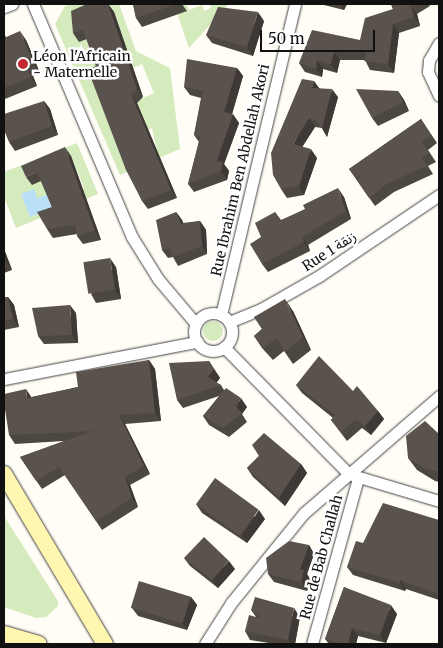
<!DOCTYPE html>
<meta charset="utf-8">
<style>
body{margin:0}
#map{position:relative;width:443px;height:648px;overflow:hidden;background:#fffdf5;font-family:Merriweather,"Noto Sans Arabic",serif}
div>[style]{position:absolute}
.green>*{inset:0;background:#d5ebbd}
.round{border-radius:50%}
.water>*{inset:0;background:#b9e0f7}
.roads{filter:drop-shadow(0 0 1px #444) drop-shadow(0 0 1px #444)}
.street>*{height:11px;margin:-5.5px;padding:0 5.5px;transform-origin:5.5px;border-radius:5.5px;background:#fff}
.street>.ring{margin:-5.5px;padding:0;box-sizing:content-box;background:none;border:11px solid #fff;border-radius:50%}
.secondary>*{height:16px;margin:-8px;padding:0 8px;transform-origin:8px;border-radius:8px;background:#fff6b0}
.wall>*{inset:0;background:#4d4742}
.shaded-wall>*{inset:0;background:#3f3936}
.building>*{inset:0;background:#5a524d;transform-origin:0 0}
.dots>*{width:14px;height:14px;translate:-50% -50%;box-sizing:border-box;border:2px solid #fff;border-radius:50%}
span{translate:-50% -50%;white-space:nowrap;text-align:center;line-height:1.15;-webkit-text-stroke:5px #fff;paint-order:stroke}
.poi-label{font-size:14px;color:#111}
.left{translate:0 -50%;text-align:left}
.street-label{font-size:14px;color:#111}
.frame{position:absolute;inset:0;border:5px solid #111;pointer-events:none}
.scale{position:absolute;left:260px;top:30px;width:115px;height:22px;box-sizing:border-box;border:2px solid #111;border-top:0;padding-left:6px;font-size:15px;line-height:18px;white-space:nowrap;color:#111;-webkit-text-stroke:4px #fff;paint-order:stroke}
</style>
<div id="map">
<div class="green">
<div style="clip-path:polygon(evenodd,72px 4px,119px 4px,136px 51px,170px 68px,180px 149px,120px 175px,55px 24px,65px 6px,72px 4px,106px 7px,109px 14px,114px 12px,125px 46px,95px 56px,90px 42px,97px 39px,96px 36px,79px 42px,75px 31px,80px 29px,77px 19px,106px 7px,72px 4px,142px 64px,154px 93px,109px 114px,97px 87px,101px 85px,98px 77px,126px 65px,128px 70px,142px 64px,72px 4px,144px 120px,148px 130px,152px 128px,157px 150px,127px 162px,115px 132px,144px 120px)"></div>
<div style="clip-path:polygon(174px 4px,187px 4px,189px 10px,202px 5px,204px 11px,211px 8px,210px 4px,228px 5px,189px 48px)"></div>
<div style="clip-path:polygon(evenodd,77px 143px,98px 194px,16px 228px,4px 197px,4px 172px,77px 143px,71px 156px,84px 188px,74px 192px,43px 180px,71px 156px)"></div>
<div class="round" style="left:203px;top:321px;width:20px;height:20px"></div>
<div style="clip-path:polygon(4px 516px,58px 601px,58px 606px,46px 617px,36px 618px,4px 607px)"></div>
</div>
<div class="water">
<div style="clip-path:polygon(34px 189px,37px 198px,47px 195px,52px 208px,30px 217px,21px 194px)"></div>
</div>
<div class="roads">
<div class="street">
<div style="left:33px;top:4px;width:253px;rotate:67deg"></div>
<div style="left:132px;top:237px;width:49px;rotate:58.2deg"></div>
<div style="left:158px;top:279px;width:59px;rotate:49.8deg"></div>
<div style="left:4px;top:7px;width:9px;rotate:-21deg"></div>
<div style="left:439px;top:43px;width:20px;rotate:120deg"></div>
<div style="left:429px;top:60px;width:12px;rotate:95deg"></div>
<div style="left:428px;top:72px;width:26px;rotate:65deg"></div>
<div class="ring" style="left:194px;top:313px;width:27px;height:27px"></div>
<div style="left:221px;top:315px;width:320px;rotate:-76.6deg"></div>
<div style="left:229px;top:322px;width:35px;rotate:-22deg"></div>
<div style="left:261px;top:309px;width:67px;rotate:-29.6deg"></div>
<div style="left:319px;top:276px;width:145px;rotate:-34deg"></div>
<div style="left:224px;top:347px;width:178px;rotate:45.5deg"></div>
<div style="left:349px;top:474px;width:94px;rotate:16.7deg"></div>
<div style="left:4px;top:379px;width:197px;rotate:-10.9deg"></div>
<div style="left:205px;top:644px;width:49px;rotate:-57.6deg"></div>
<div style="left:231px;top:603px;width:116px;rotate:-51deg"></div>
<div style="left:304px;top:513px;width:179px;rotate:-40.9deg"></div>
<div style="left:312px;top:644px;width:172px;rotate:-74.5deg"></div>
</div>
<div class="secondary">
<div style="left:4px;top:474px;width:198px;rotate:59.3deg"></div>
<div style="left:4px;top:634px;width:36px;rotate:16deg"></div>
</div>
</div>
<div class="wall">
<div style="clip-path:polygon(87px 4px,104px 4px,105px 5px,108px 4px,114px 12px,143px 97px,137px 103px,177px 198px,148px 209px,142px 201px,95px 76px,96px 66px,87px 39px,79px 42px,73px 33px)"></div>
<div style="clip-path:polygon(133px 4px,182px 4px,187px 11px,142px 27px,136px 18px)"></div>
<div style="clip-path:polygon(320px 4px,347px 4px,344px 10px)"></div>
<div style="clip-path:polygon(391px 4px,429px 4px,430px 6px,417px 14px,420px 26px,399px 33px,394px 73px,370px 70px,365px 60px,340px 60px,337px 73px,323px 69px,322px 77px,305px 72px,299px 63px,360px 40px,393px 9px)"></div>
<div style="clip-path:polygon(264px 21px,253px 56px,212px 43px,206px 35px)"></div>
<div style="clip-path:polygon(4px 34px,6px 37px,26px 40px,40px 73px,33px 76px,37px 86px,5px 99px,4px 98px)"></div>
<div style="clip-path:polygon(237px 68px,243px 76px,232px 114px,239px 123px,224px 164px,229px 171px,227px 180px,194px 192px,188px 184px,199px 142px,194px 135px,201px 98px,190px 95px,184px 87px)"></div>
<div style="clip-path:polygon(314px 81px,319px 88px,338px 97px,327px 137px,322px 128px,315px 127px,302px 147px,317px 158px,304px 195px,287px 198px,281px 189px)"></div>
<div style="clip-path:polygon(398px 91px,404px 100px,409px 111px,378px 126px,372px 118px)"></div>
<div style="clip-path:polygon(44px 101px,50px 109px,58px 135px,15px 151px,9px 142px)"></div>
<div style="clip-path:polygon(421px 119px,437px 143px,428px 150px,436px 162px,428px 166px,433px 174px,394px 192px,375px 206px,349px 169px)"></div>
<div style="clip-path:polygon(71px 156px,101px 240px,83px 244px,77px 236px,77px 234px,53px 238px,47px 229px,52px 207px,41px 181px,32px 185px,26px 177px)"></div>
<div style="clip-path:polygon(344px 197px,351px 219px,308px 245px,310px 251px,268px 272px,262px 264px,261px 237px,275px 212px,281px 220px)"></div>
<div style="clip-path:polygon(176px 212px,182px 220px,183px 223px,200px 221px,206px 230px,207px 254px,178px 266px,173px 257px,168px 258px,162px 250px)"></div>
<div style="clip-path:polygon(4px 249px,12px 270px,4px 273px)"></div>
<div style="clip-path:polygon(116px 267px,121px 299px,96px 303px,91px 294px)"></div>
<div style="clip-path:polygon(4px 297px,8px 297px,14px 305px,19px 327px,4px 330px)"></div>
<div style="clip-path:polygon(293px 311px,311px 350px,293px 364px,284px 351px,273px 360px,262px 348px,254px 336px,262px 329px,254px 317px)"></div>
<div style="clip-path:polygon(76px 313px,78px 343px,44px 344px,38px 336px)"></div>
<div style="clip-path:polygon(149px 360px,155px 369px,161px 421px,125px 424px,150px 474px,130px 485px,138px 507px,102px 530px,65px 475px,42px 489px,20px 457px,64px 441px,15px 444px,9px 435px,32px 397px,78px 387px)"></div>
<div style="clip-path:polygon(214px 369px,220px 378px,216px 383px,221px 385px,224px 390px,247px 407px,242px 414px,247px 422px,229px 437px,209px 425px,203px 416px,219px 396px,183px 408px,177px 400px)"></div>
<div style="clip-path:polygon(296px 385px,353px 391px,378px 411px,384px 419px,371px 435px,362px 428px,347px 441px,331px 420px,333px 418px,302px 393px)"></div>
<div style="clip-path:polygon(439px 434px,439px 482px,435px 481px,417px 470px,408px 458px)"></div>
<div style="clip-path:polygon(259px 456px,301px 464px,307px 473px,285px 506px,253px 477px,247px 468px)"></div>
<div style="clip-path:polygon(196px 504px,265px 519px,247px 543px,202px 513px)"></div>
<div style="clip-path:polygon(439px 520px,439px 600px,406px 589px,405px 591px,353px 575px,347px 567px,363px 543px)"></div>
<div style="clip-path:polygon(309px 545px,314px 554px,307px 574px,310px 579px,307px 591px,274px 582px,268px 574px)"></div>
<div style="clip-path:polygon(184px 558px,235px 569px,218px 588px,190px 566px)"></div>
<div style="clip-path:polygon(344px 587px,397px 614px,386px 643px,358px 636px,356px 644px,329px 644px,325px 639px)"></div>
<div style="clip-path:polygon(191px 597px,197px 605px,187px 630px,138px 616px,132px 608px)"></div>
<div style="clip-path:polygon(251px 610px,300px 617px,295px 644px,275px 644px,250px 640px,245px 631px,256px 617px)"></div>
</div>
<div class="shaded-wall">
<div style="clip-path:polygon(108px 4px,114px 12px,143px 97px,137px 89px)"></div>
<div style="clip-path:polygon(340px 4px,347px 4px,344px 10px)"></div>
<div style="clip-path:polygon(411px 6px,417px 14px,420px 26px,414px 17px)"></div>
<div style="clip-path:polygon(258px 12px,264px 21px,253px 56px,247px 47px)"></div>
<div style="clip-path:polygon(393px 24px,399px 33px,394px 73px,388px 64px)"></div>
<div style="clip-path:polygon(20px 31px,26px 40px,40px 73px,34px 64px)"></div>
<div style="clip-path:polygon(334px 52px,340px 60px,337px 73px,331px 64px)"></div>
<div style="clip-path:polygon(317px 60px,323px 69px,322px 77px,316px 69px)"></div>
<div style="clip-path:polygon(27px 67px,33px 76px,37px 86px,31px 77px)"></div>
<div style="clip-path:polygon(237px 68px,243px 76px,230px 121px,224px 112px)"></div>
<div style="clip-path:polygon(314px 81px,320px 90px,312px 88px)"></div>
<div style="clip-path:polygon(332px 89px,338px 97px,327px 137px,322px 128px)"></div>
<div style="clip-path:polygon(398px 91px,404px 100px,409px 111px,403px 102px)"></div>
<div style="clip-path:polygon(131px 94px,137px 103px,177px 198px,171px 190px)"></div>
<div style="clip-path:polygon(44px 101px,50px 109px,58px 135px,52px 126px)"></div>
<div style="clip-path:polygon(233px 114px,239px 123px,224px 164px,229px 171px,227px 180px,221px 171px,217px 161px)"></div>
<div style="clip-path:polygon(309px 118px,315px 127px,299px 152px,293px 144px)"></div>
<div style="clip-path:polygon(65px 147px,71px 156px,101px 240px,95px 231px)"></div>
<div style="clip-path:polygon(311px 149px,317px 158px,304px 195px,299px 186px)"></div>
<div style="clip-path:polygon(338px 188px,344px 197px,351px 219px,346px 211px)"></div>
<div style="clip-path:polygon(176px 212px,182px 220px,187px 232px,181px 224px)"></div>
<div style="clip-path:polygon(200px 221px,206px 230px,207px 254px,202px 246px)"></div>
<div style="clip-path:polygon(302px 237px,308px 245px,310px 251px,304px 242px)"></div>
<div style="clip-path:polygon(4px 249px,12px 270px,5px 260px,4px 257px)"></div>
<div style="clip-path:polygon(110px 258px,116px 267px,121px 299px,115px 290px)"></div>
<div style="clip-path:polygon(8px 297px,14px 305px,19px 327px,13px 319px)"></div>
<div style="clip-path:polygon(285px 299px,293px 311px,311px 350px,303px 337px)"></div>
<div style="clip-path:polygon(70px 305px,76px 313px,78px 343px,72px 335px)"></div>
<div style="clip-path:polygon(149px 360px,155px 369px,161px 421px,155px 413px)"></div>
<div style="clip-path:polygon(209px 361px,220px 378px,214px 386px,208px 377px)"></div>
<div style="clip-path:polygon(26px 389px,32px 398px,27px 398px)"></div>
<div style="clip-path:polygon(241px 398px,247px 407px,242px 414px,236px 407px)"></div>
<div style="clip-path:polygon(378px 411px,384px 419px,371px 435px,365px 426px)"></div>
<div style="clip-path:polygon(119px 415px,125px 424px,150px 474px,144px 466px)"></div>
<div style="clip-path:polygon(301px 464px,307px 473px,285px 506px,279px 497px)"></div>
<div style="clip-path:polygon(125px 477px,130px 485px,138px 507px,132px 498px)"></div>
<div style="clip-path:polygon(259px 510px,265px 519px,247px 543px,242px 535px)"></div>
<div style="clip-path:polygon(309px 545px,314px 554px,307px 574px,310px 579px,307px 591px,301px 582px,300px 569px)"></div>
<div style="clip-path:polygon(229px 561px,235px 569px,218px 588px,212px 580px)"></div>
<div style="clip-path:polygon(400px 580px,406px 589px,405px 591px,400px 583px)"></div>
<div style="clip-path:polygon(191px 597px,197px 605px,187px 630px,181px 622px)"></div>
<div style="clip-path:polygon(391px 605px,397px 614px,386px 643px,380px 635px)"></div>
<div style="clip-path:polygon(294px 608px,300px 617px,295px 644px,291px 644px,288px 640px)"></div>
<div style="clip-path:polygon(352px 628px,358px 636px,356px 644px,348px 644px)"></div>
</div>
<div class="building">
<div style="clip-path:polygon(87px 4px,102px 4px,103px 5px,108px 4px,137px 89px,131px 94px,171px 190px,142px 201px,126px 170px,91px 78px,95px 76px,91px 68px,96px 66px,83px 30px,73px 33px,71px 11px)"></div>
<div style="clip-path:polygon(133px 4px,176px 4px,136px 18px)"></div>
<div style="clip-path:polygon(391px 4px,414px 4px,411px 6px,414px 17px,393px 24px,388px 64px,364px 61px,366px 52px,334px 52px,331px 64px,317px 60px,316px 69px,299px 63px,312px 30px,360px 40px,365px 18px,393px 9px)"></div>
<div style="clip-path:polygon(218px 7px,258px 12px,247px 47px,206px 35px)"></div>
<div style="clip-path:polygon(20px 31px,34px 64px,27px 67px,31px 77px,4px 88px,4px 38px)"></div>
<div style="clip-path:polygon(187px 59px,237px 68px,224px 112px,233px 114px,217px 161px,223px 162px,221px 171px,188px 184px,200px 137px,194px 135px,203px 91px,184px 87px)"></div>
<div style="clip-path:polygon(302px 79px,314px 81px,312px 88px,332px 89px,322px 128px,316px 120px,309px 118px,293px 144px,311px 149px,299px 186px,281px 189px,273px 175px,271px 153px)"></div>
<div style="clip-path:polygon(356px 89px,398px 91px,403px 102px,372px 118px)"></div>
<div style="clip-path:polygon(44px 101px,52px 126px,9px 142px,4px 130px,4px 114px)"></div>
<div style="clip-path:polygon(421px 119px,431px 135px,421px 142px,430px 153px,421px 158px,427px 166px,388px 183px,369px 198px,356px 179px,364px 175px,355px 177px,349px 169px)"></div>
<div style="clip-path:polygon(65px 147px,95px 231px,77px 236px,75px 225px,47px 229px,37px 212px,52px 207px,37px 172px,26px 177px,21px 166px)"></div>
<div style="clip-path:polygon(338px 188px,346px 211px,302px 237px,304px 242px,262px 264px,250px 244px,261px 237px,255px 223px,275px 212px,279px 221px,305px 209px,303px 205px)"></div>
<div style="clip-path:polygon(176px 212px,181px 224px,200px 221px,202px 246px,172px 257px,170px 248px,162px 250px,156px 220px)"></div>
<div style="left:110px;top:258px;width:32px;height:27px;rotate:81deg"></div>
<div style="clip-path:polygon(4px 297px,8px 297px,13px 319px,4px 321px)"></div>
<div style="clip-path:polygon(285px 299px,303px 337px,285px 352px,277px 338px,264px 348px,254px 336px,263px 328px,254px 317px)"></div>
<div style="clip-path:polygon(70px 305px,72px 335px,38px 336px,32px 308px)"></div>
<div style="clip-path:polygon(319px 356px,353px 391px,357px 386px,378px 411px,365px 426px,356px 420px,341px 432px,331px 420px,335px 415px,296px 385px)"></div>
<div style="clip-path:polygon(149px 360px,155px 413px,119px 415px,144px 466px,125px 477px,132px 498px,96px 521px,59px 467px,36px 481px,20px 457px,93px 431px,9px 435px,4px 403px,4px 394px,26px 389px,27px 398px,78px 387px,76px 372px)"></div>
<div style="clip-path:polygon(209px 361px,214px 369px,208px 377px,221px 385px,177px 400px,169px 363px)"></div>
<div style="clip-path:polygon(226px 388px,241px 398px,236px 407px,242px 413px,223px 428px,203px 416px)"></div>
<div style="clip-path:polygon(425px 421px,439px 434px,439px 472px,426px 469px,408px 458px,406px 436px)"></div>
<div style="clip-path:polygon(264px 433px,301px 464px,279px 497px,247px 468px,259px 456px,252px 445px)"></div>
<div style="left:215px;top:478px;width:54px;height:32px;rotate:36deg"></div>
<div style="clip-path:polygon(383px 503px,439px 520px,439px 594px,400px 580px,400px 583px,347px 567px,356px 541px,363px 543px)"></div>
<div style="clip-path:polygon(204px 537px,229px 561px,212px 580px,184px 558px)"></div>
<div style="clip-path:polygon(289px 541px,309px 545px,300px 569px,304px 570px,301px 582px,268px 574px,266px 558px)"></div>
<div style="left:139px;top:581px;width:54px;height:28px;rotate:17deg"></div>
<div style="clip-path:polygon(344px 587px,391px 605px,380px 635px,352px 628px,348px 644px,342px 644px,325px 639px)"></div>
<div style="clip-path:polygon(255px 597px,294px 608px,288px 640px,245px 631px,249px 615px,263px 619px,251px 610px)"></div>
</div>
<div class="dots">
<div style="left:23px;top:64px;background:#c4262e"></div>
</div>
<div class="poi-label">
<span class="left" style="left:33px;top:64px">Léon l'Africain<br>- Maternelle</span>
</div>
<div class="street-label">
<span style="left:240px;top:170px;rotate:-77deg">Rue Ibrahim Ben Abdellah Akori</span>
<span style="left:329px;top:251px;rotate:-33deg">Rue 1 زنقة</span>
<span style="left:321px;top:557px;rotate:-75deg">Rue de Bab Challah</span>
</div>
<div class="frame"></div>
<div class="scale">50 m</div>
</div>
